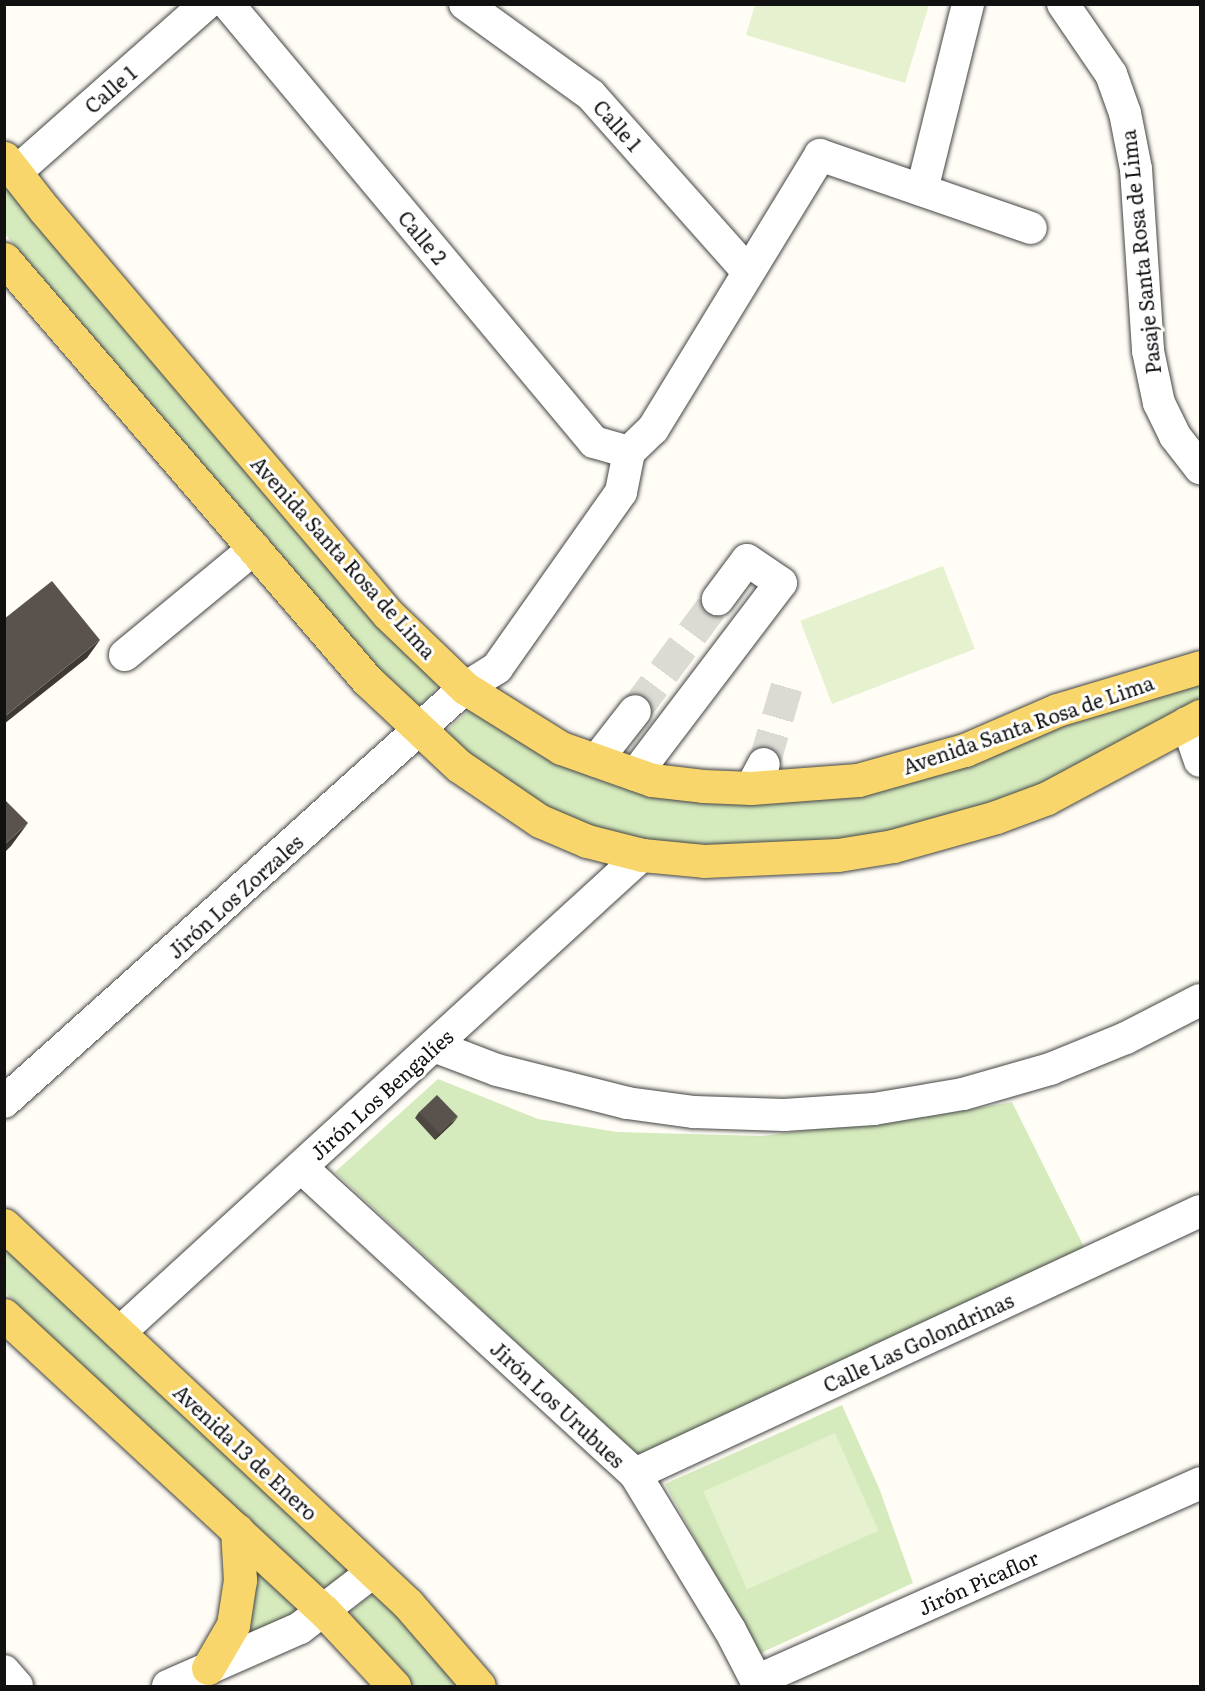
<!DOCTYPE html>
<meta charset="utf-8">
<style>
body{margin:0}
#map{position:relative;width:1205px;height:1691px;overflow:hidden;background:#fffdf5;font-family:Literata,serif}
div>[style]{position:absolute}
.green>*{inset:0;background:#d5ebbd}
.pitch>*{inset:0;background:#e6f2cf;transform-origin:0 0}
.minor-tunnel>*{height:32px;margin-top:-16px;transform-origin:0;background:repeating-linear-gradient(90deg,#dbdad3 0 32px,transparent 0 48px)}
.roads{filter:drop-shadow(0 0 2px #444) drop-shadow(0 0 2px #444)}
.minor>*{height:32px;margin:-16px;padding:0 16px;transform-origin:16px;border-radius:16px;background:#fff}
.major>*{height:33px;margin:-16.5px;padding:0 16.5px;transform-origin:16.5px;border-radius:16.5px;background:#f9d66b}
.wall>*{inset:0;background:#4d4742}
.shaded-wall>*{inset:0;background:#3f3936}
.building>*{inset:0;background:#5a524d;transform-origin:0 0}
span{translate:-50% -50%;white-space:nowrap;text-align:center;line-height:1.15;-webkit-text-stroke:6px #fff;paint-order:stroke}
.street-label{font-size:20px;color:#111}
.frame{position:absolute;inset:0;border:6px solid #111;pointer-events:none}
</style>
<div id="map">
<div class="green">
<div style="clip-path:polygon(4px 178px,432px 676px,436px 685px,434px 692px,421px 704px,414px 708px,406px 703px,5px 234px)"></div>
<div style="clip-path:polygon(1200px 670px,1200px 705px,1083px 767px,980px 809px,867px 840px,683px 848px,595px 830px,544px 806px,472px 756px,448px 735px,449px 728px,472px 708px,576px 771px,615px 786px,656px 795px,741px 803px,794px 802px,858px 793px,1014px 745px)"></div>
<div style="clip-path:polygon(438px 1079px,538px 1119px,617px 1132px,761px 1136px,944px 1114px,1012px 1102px,1089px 1257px,644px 1462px,335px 1172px)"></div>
<div style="clip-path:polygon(4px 1244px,350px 1572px,331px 1588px,317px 1584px,5px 1293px)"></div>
<div style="clip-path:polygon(842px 1405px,879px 1488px,913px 1583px,759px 1654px,665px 1484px)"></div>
<div style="clip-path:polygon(258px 1569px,295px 1608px,293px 1618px,250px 1632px)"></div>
<div style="clip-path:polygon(386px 1594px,465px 1686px,413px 1686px,354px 1623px,351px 1611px,371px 1595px)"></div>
</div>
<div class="pitch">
<div style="clip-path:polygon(755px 5px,755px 4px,929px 5px,905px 83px,746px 35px)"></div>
<div style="left:943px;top:566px;width:89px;height:153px;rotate:69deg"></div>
<div style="left:835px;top:1433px;width:107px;height:144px;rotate:66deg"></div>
</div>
<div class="minor-tunnel">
<div style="left:635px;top:711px;width:139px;rotate:-53.5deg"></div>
<div style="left:764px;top:764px;width:89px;rotate:-73.6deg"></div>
</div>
<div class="roads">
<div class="minor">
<div style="left:228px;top:4px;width:571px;rotate:50.12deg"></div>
<div style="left:594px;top:442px;width:36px;rotate:16deg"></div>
<div style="left:465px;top:4px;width:155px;rotate:35.8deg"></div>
<div style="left:591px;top:95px;width:235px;rotate:48.4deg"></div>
<div style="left:1063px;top:4px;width:85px;rotate:55.6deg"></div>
<div style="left:1111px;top:74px;width:41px;rotate:70.3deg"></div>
<div style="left:1125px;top:113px;width:57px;rotate:78.9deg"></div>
<div style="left:1136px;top:169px;width:182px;rotate:86.2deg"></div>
<div style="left:1148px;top:351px;width:53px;rotate:78.1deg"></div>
<div style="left:1159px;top:403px;width:37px;rotate:64deg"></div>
<div style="left:1175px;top:436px;width:41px;rotate:52deg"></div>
<div style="left:15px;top:173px;width:255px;rotate:-41.5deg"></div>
<div style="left:922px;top:190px;width:192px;rotate:-76.1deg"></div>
<div style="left:125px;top:655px;width:168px;rotate:-39.5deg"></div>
<div style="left:1187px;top:723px;width:40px;rotate:71.1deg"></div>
<div style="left:596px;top:761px;width:63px;rotate:-52deg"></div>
<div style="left:635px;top:775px;width:241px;rotate:-52.8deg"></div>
<div style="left:781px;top:583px;width:41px;rotate:-145.9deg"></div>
<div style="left:747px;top:560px;width:49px;rotate:126.6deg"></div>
<div style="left:751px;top:788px;width:27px;rotate:-62deg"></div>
<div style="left:434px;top:1046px;width:67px;rotate:20.9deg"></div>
<div style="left:497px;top:1070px;width:134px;rotate:14.2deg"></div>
<div style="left:627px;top:1103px;width:68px;rotate:7.7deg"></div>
<div style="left:694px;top:1112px;width:90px;rotate:1.9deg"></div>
<div style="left:784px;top:1115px;width:90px;rotate:-3.8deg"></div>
<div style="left:874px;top:1109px;width:90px;rotate:-9.6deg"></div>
<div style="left:963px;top:1094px;width:91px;rotate:-16deg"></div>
<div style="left:1050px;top:1069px;width:82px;rotate:-22.2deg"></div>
<div style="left:1126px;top:1038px;width:83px;rotate:-27.2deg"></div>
<div style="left:4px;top:1102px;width:620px;rotate:-41.93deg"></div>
<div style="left:465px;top:688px;width:38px;rotate:-32deg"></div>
<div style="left:497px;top:668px;width:215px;rotate:-54.8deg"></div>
<div style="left:621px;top:492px;width:41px;rotate:-78.7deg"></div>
<div style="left:629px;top:452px;width:33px;rotate:-44deg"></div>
<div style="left:653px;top:429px;width:321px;rotate:-58.6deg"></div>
<div style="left:820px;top:155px;width:223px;rotate:19.1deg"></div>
<div style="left:301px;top:1167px;width:454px;rotate:42.6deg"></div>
<div style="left:635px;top:1474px;width:183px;rotate:58.7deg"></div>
<div style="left:730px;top:1630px;width:63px;rotate:62.6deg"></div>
<div style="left:119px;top:1333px;width:709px;rotate:-42.43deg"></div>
<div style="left:635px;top:1474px;width:623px;rotate:-24.96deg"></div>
<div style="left:4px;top:1671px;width:20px;rotate:49deg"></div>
<div style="left:756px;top:1681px;width:486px;rotate:-24deg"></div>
<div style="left:168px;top:1686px;width:144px;rotate:-23.7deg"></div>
<div style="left:300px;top:1628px;width:93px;rotate:-37.6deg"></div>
</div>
<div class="major">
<div style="left:4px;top:158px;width:65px;rotate:51.9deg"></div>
<div style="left:44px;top:209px;width:531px;rotate:49.66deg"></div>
<div style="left:388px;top:614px;width:107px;rotate:43.9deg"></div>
<div style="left:465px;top:688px;width:113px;rotate:32deg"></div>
<div style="left:561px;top:748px;width:96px;rotate:19.4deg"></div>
<div style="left:652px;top:780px;width:51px;rotate:6.7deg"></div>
<div style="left:703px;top:786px;width:48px;rotate:2.4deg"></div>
<div style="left:751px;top:788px;width:107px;rotate:-4.3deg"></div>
<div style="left:858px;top:780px;width:111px;rotate:-15.7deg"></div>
<div style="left:965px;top:750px;width:100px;rotate:-23.5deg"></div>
<div style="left:1057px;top:710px;width:149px;rotate:-16.7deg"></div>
<div style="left:4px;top:259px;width:556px;rotate:49.23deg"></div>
<div style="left:367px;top:680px;width:126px;rotate:43.1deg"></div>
<div style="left:459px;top:766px;width:98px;rotate:34.2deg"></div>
<div style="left:540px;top:821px;width:51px;rotate:23.1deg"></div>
<div style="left:587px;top:841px;width:57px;rotate:14.3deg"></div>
<div style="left:642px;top:855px;width:62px;rotate:5.5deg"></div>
<div style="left:704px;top:861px;width:134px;rotate:-2.6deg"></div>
<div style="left:838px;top:855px;width:56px;rotate:-9.3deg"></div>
<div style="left:893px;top:846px;width:107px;rotate:-15.7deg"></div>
<div style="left:996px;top:817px;width:54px;rotate:-20.4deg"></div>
<div style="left:1047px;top:798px;width:174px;rotate:-28.2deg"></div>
<div style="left:4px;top:1225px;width:554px;rotate:43.17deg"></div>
<div style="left:408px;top:1604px;width:108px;rotate:49.1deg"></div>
<div style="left:4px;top:1315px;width:436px;rotate:42.8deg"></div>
<div style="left:324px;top:1611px;width:103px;rotate:47deg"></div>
<div style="left:208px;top:1668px;width:50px;rotate:-59.8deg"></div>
<div style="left:233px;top:1625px;width:46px;rotate:-81.2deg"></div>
<div style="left:240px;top:1580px;width:50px;rotate:-93.4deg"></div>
</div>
</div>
<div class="wall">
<div style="clip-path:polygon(419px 1112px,453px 1123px,435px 1140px,415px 1118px)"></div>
</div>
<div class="shaded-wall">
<div style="clip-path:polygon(100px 640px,87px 658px,4px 724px,4px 717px)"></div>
<div style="clip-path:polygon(28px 823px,11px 846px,4px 853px,4px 845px)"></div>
<div style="clip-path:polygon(458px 1117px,453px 1123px,435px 1140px,439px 1133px)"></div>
</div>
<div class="building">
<div style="clip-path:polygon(52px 581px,100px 640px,4px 717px,4px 619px)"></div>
<div style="clip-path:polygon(4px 799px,28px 823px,4px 845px)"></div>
<div style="left:437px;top:1095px;width:30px;height:25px;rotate:46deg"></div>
</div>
<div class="street-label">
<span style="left:110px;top:89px;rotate:-41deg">Calle 1</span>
<span style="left:618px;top:125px;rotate:48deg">Calle 1</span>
<span style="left:423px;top:237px;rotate:50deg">Calle 2</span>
<span style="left:1140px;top:252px;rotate:-96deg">Pasaje Santa Rosa de Lima</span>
<span style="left:344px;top:557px;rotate:48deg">Avenida Santa Rosa de Lima</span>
<span style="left:1028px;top:724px;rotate:-19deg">Avenida Santa Rosa de Lima</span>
<span style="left:235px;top:896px;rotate:-42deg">Jirón Los Zorzales</span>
<span style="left:381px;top:1094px;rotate:-42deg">Jirón Los Bengalíes</span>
<span style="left:918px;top:1342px;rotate:-25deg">Calle Las Golondrinas</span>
<span style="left:558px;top:1404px;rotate:43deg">Jirón Los Urubues</span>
<span style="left:246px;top:1452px;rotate:43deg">Avenida 13 de Enero</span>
<span style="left:978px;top:1582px;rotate:-24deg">Jirón Picaflor</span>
</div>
<div class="frame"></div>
</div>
